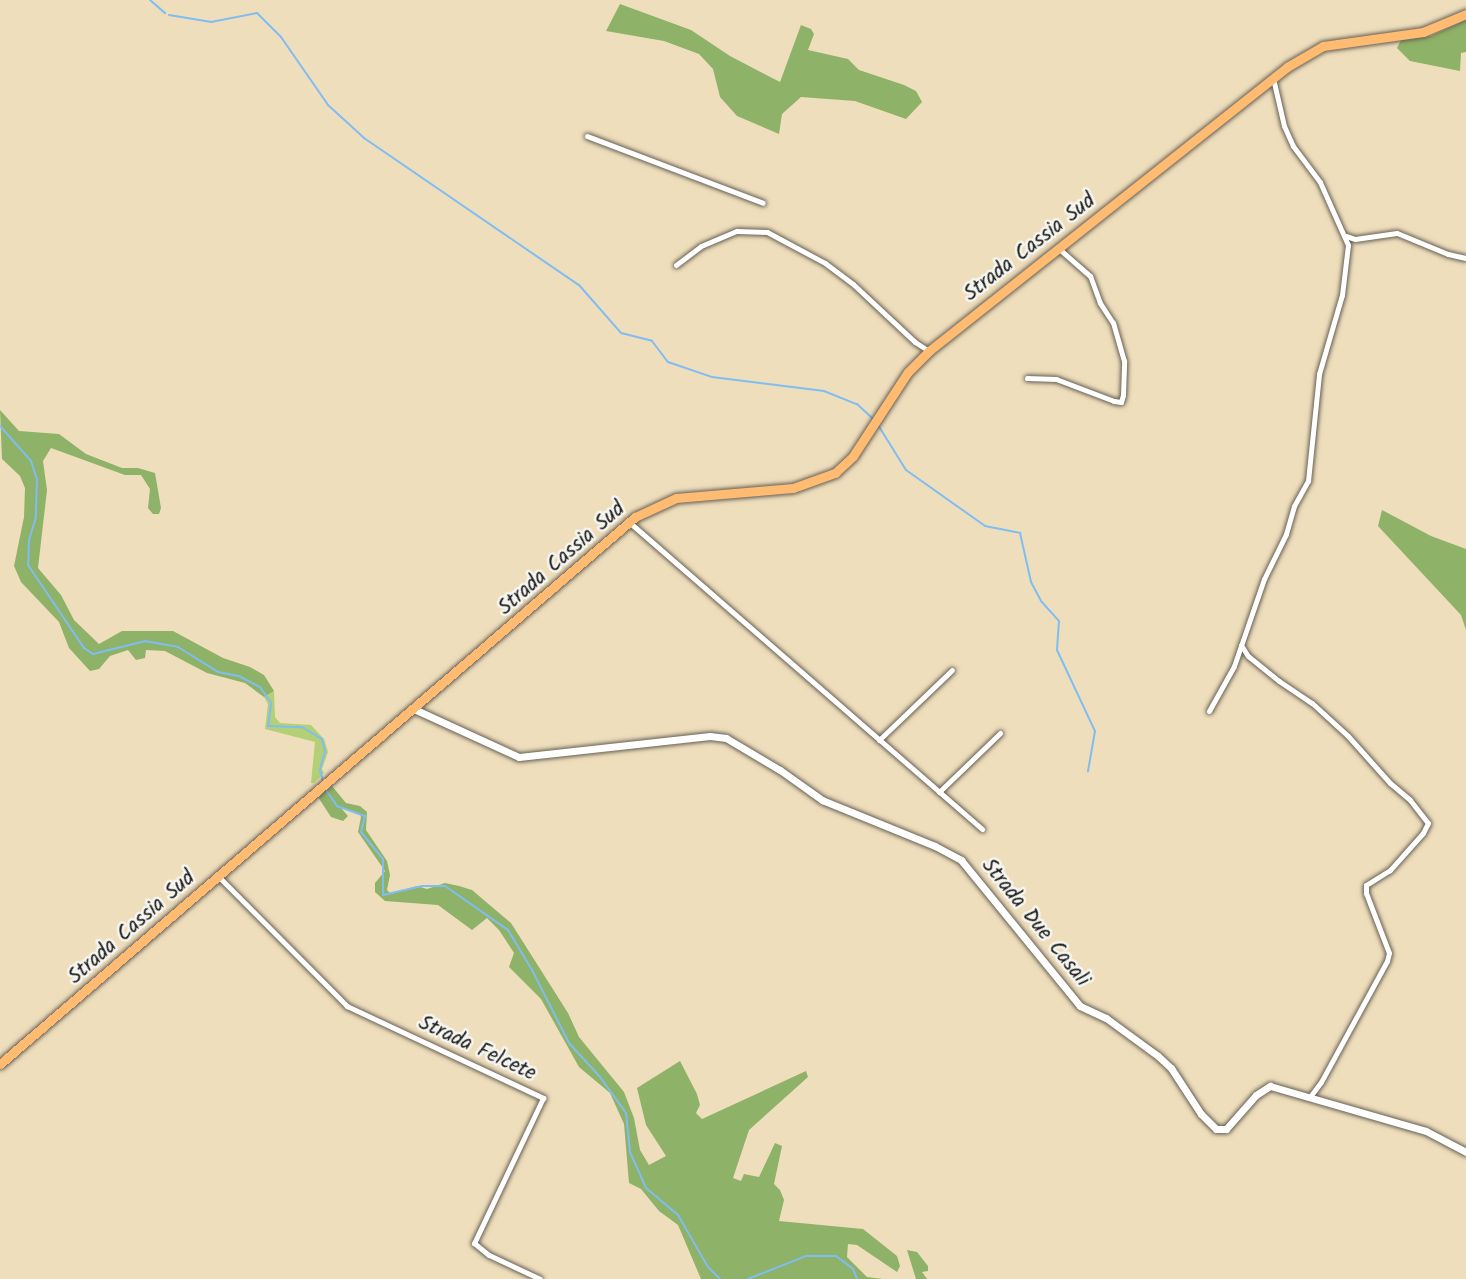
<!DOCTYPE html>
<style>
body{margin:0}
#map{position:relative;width:1466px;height:1279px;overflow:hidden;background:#efdebc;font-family:Kalam,sans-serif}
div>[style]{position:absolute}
.green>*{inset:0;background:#b3d076}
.forest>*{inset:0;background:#8eb267}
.stream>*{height:2px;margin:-1px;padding:0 1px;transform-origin:1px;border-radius:1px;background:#7fbdf3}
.roads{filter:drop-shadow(0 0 2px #666054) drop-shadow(0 0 2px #666054)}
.minor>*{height:5px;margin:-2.5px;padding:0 2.5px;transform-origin:2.5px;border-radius:2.5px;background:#fff}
.tertiary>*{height:7px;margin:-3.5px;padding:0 3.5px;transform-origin:3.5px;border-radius:3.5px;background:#fff}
.primary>*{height:9px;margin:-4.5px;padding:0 4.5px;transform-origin:4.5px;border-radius:4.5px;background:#ffbb71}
span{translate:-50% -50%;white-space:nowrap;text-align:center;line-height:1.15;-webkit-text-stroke:5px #f6f6f2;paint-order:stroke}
.street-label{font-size:21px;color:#1c1c1c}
</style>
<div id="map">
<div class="green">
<div style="clip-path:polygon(274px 691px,275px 717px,280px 723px,311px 725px,324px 739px,328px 752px,322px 769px,324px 773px,314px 783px,311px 783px,315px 742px,265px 729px,268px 704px,264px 697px)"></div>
</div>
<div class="forest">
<div style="clip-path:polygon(620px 4px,691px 30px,730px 56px,780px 82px,801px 25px,811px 29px,814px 34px,808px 50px,848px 59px,859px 70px,904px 85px,916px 91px,922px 102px,906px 119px,855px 101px,801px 97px,782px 114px,779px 134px,737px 116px,720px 97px,713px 69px,699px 54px,664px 41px,606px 31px)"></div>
<div style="clip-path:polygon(1466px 20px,1466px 52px,1461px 53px,1460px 71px,1410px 61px,1397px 48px,1401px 40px,1431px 36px)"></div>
<div style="clip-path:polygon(0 410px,19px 431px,59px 434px,86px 454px,122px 468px,138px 468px,155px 473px,161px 508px,159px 514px,153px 514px,148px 508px,150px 489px,141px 475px,125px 475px,51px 448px,43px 461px,47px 490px,38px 568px,61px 595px,74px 620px,99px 644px,122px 631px,173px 631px,223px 658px,250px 667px,264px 675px,274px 691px,264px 697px,245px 683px,207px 673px,165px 651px,146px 650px,145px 658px,136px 660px,128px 650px,110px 656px,99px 669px,90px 671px,69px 648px,59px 622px,21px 582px,14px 566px,24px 517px,25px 488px,20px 476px,2px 459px)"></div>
<div style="clip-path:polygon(1382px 510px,1431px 536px,1466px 549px,1466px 630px,1461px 615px,1378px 526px)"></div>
<div style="clip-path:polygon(332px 786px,346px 803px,360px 806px,367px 812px,366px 830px,387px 861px,390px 875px,387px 890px,391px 894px,417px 886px,427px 889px,445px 883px,459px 886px,472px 890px,511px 923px,568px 1013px,579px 1037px,624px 1092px,634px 1118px,640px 1150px,649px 1165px,666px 1156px,646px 1125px,637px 1088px,680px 1061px,697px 1094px,700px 1105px,696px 1113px,702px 1119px,806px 1071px,808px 1077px,749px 1130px,733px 1178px,741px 1181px,744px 1174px,759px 1177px,775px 1143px,782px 1146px,774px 1184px,780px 1190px,784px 1200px,779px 1221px,863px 1229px,897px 1256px,900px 1266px,897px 1272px,857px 1245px,848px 1244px,847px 1257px,867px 1277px,883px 1279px,701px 1279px,678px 1225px,659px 1211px,641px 1189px,629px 1183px,624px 1124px,610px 1093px,579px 1067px,541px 999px,509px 967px,514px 953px,499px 930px,487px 918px,472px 930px,438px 905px,385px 901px,375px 892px,375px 883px,385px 871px,358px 832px,361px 817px,359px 813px,341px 808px,348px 816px,343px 821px,331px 817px,318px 797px)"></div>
<div style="clip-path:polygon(907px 1250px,917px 1252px,928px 1266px,928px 1271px,922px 1272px,927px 1279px,916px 1279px)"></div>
</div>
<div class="stream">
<div style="left:150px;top:0;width:20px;rotate:41deg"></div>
<div style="left:169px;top:15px;width:43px;rotate:9.5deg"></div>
<div style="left:211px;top:22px;width:47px;rotate:-11.1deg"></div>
<div style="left:257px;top:13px;width:34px;rotate:45deg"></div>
<div style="left:281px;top:37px;width:83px;rotate:55.3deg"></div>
<div style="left:328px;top:105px;width:49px;rotate:42.5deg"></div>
<div style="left:364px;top:138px;width:260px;rotate:34.4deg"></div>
<div style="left:579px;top:285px;width:64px;rotate:48.8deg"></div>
<div style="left:621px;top:333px;width:32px;rotate:14deg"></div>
<div style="left:652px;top:341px;width:26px;rotate:53deg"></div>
<div style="left:668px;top:362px;width:46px;rotate:18.8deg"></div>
<div style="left:712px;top:377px;width:113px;rotate:7.1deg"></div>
<div style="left:824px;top:391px;width:35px;rotate:22deg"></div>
<div style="left:857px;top:404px;width:21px;rotate:43deg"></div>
<div style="left:878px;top:425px;width:53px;rotate:58.1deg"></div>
<div style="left:906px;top:470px;width:97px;rotate:35.3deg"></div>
<div style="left:985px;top:526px;width:36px;rotate:11deg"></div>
<div style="left:1020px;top:533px;width:50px;rotate:77.3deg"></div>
<div style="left:1031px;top:582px;width:21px;rotate:62deg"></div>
<div style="left:1041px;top:601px;width:27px;rotate:48deg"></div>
<div style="left:1059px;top:621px;width:29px;rotate:94deg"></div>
<div style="left:1057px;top:650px;width:89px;rotate:64.9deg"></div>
<div style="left:1095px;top:731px;width:41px;rotate:99.9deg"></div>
<div style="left:0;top:426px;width:47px;rotate:48.5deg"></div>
<div style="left:31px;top:461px;width:20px;rotate:72deg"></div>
<div style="left:37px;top:480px;width:37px;rotate:92deg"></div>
<div style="left:36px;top:517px;width:24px;rotate:107deg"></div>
<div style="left:29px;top:540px;width:25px;rotate:92deg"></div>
<div style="left:28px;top:565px;width:100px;rotate:56deg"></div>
<div style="left:84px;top:648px;width:11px;rotate:34deg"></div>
<div style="left:93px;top:654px;width:54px;rotate:-14deg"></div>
<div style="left:145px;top:641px;width:34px;rotate:10deg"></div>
<div style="left:178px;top:647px;width:47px;rotate:32deg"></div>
<div style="left:218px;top:672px;width:21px;rotate:11deg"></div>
<div style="left:239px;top:676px;width:24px;rotate:28deg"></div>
<div style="left:260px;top:687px;width:19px;rotate:55deg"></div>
<div style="left:271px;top:703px;width:23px;rotate:97deg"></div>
<div style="left:268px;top:726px;width:34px;rotate:2deg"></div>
<div style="left:302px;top:727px;width:23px;rotate:31deg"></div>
<div style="left:322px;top:739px;width:12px;rotate:76deg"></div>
<div style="left:325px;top:751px;width:20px;rotate:105deg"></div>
<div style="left:320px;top:770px;width:11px;rotate:75deg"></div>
<div style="left:326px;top:790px;width:19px;rotate:55deg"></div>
<div style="left:337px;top:806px;width:30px;rotate:20deg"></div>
<div style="left:365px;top:816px;width:16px;rotate:104deg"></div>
<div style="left:361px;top:832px;width:35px;rotate:51deg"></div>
<div style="left:383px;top:859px;width:36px;rotate:90deg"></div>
<div style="left:383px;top:895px;width:40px;rotate:-13deg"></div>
<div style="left:422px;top:886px;width:23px"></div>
<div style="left:445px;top:886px;width:77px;rotate:34.9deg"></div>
<div style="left:508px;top:930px;width:47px;rotate:59deg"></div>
<div style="left:532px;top:970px;width:82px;rotate:63.1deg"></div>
<div style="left:569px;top:1043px;width:46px;rotate:47.6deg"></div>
<div style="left:600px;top:1077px;width:44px;rotate:54.2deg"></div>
<div style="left:626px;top:1113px;width:39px;rotate:84deg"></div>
<div style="left:630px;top:1152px;width:39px;rotate:66deg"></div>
<div style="left:646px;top:1188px;width:42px;rotate:40.2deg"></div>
<div style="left:678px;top:1215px;width:60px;rotate:60deg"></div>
<div style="left:708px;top:1267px;width:17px;rotate:45deg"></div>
<div style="left:748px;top:1279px;width:62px;rotate:-21.6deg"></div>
<div style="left:806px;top:1256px;width:30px"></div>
<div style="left:836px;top:1256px;width:21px;rotate:37deg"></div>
<div style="left:853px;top:1269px;width:11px;rotate:68deg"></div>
</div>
<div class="roads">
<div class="minor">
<div style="left:587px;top:136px;width:188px;rotate:20.8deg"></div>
<div style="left:1346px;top:236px;width:9px;rotate:18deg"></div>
<div style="left:1355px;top:239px;width:42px;rotate:-8.1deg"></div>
<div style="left:1397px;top:233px;width:55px;rotate:22.4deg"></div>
<div style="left:1448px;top:254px;width:18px;rotate:13deg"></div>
<div style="left:676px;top:265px;width:31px;rotate:-37deg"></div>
<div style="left:701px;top:246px;width:39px;rotate:-23deg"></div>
<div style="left:737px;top:231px;width:30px;rotate:2deg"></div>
<div style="left:767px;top:232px;width:66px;rotate:28.1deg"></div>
<div style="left:825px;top:263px;width:35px;rotate:37deg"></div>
<div style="left:853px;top:284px;width:85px;rotate:43.1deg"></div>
<div style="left:915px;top:342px;width:17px;rotate:33deg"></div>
<div style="left:1027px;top:378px;width:29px;rotate:2deg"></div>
<div style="left:1056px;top:379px;width:62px;rotate:20.8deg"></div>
<div style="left:1114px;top:401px;width:7px;rotate:8deg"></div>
<div style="left:1121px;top:402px;width:7px;rotate:-74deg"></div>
<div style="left:1123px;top:395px;width:34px;rotate:-88deg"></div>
<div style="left:1124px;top:361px;width:40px;rotate:-106deg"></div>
<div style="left:1113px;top:323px;width:24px;rotate:-123deg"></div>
<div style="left:1100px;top:303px;width:29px;rotate:-110deg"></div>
<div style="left:1090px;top:276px;width:43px;rotate:-138.8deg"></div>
<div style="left:629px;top:522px;width:468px;rotate:41deg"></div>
<div style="left:1241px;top:645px;width:13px;rotate:58deg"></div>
<div style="left:1248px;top:656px;width:40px;rotate:39deg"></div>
<div style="left:1279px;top:681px;width:40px;rotate:34deg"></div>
<div style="left:1312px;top:703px;width:49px;rotate:42.5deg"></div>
<div style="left:1348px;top:736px;width:63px;rotate:48.2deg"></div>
<div style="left:1390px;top:783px;width:26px;rotate:40deg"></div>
<div style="left:1410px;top:800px;width:29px;rotate:52deg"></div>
<div style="left:1428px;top:823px;width:11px;rotate:117deg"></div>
<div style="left:1423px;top:833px;width:50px;rotate:131.7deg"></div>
<div style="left:1390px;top:870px;width:28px;rotate:148deg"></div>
<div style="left:1366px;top:885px;width:8px;rotate:90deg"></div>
<div style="left:1366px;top:893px;width:64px;rotate:69deg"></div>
<div style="left:1389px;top:953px;width:8px;rotate:104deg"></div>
<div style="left:1387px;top:961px;width:138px;rotate:118.6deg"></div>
<div style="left:1321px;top:1082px;width:20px;rotate:127deg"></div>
<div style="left:1209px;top:711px;width:51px;rotate:-60.9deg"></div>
<div style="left:1234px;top:666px;width:92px;rotate:-71deg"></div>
<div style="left:1264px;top:579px;width:50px;rotate:-63.9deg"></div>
<div style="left:1286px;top:534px;width:29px;rotate:-74deg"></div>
<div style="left:1294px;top:506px;width:29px;rotate:-61deg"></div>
<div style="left:1308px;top:481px;width:108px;rotate:-84.1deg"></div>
<div style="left:1319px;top:374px;width:82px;rotate:-73.8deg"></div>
<div style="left:1342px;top:295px;width:50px;rotate:-83.2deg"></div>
<div style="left:1348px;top:245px;width:69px;rotate:-114deg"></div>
<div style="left:1320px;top:182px;width:45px;rotate:-126.9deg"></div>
<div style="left:1293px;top:146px;width:22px;rotate:-114deg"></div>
<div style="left:1284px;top:126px;width:49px;rotate:-102.9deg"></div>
<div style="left:879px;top:740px;width:101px;rotate:-43.8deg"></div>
<div style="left:939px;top:792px;width:85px;rotate:-44deg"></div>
<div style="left:219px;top:877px;width:182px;rotate:45.2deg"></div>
<div style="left:347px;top:1006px;width:217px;rotate:25.1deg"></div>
<div style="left:543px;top:1098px;width:161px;rotate:115.4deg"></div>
<div style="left:474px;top:1243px;width:19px;rotate:39deg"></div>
<div style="left:489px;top:1255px;width:56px;rotate:25.2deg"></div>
</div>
<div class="tertiary">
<div style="left:414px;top:709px;width:115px;rotate:24.6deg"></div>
<div style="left:519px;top:757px;width:192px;rotate:-6.3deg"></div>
<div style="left:710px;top:736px;width:16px;rotate:7deg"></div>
<div style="left:726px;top:738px;width:63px;rotate:30.7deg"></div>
<div style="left:780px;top:770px;width:52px;rotate:35.5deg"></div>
<div style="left:822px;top:800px;width:122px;rotate:22.2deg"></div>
<div style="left:935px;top:846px;width:30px;rotate:28deg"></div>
<div style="left:961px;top:860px;width:188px;rotate:50.8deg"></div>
<div style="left:1080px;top:1006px;width:29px;rotate:25deg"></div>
<div style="left:1106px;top:1018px;width:64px;rotate:36.2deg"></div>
<div style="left:1158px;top:1056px;width:18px;rotate:43deg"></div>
<div style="left:1171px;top:1068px;width:55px;rotate:56.9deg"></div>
<div style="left:1201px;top:1114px;width:21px;rotate:45deg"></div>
<div style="left:1216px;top:1129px;width:10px"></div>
<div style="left:1226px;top:1129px;width:45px;rotate:-48.6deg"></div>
<div style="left:1256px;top:1095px;width:17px;rotate:-33deg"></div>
<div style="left:1270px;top:1086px;width:162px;rotate:16.1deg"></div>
<div style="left:1426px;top:1131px;width:45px;rotate:27.7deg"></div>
</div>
<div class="primary">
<div style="left:0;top:1064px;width:838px;rotate:-40.74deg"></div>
<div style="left:635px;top:517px;width:45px;rotate:-24.9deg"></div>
<div style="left:676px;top:498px;width:117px;rotate:-4.9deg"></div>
<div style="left:793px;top:488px;width:45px;rotate:-19.7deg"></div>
<div style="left:835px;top:473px;width:25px;rotate:-43deg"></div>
<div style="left:853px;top:456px;width:100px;rotate:-56.8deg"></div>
<div style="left:908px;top:372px;width:30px;rotate:-45deg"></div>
<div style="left:929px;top:351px;width:457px;rotate:-38.4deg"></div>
<div style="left:1287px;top:67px;width:42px;rotate:-30.3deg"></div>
<div style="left:1323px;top:46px;width:101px;rotate:-8deg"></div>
<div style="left:1423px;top:32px;width:47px;rotate:-22.7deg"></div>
</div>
</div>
<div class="street-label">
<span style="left:1030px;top:248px;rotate:-38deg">Strada Cassia Sud</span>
<span style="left:562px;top:559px;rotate:-41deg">Strada Cassia Sud</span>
<span style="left:1035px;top:923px;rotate:51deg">Strada Due Casali</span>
<span style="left:132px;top:928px;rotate:-41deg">Strada Cassia Sud</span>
<span style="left:477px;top:1049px;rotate:25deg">Strada Felcete</span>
</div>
</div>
